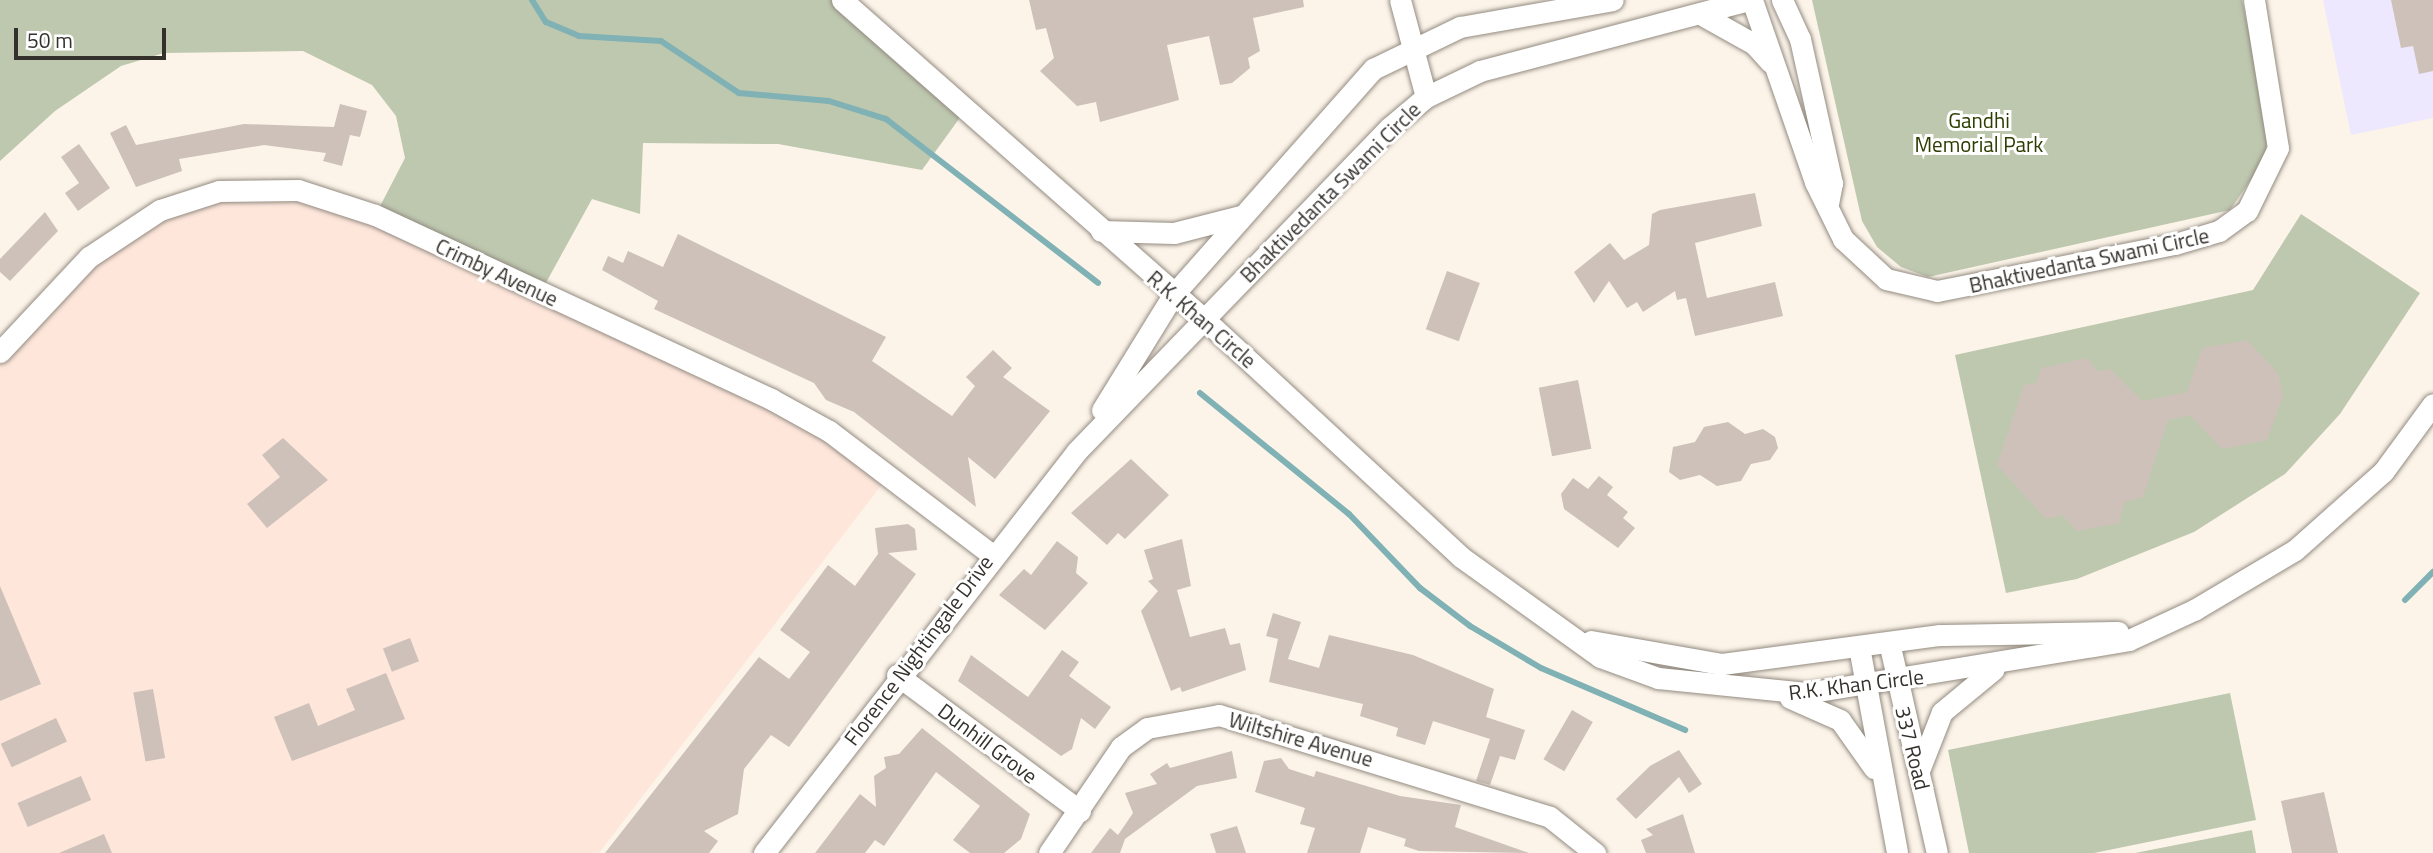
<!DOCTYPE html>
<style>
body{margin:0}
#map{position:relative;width:2433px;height:853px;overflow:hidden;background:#fcf4e9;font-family:"Titillium Web",sans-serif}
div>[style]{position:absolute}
.industrial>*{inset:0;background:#ede8fe}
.education>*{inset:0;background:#fee6db}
.green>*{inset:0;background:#bec8af}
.stream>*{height:6px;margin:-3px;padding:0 3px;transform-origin:3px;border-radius:3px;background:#80b1b5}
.building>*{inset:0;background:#cdc1b9;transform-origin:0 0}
.roads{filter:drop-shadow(0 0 2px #938b81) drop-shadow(0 0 2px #938b81)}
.minor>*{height:21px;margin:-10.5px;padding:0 10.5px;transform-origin:10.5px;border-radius:10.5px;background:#fff}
span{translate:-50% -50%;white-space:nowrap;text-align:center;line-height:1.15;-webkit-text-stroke:6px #fff;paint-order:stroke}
.park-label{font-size:21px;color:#2c3d01}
.street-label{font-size:21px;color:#34312d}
.scale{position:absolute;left:14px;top:28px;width:152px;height:32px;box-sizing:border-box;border:4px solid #34312d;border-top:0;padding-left:9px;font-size:21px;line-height:24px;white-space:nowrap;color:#34312d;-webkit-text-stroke:5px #fff;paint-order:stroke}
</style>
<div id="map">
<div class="industrial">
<div style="clip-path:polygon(2323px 0,2433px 0,2433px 118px,2351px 135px)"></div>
</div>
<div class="education">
<div style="clip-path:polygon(296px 188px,773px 398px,890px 474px,599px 853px,0 853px,0 351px,88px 258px,159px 209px)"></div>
</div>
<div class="green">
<div style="clip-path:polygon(0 0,838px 0,964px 112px,922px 170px,778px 144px,643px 143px,640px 214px,592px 199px,542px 290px,376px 214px,405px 158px,396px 116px,372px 85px,303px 51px,164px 53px,121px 66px,55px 111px,0 161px)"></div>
<div style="clip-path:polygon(1812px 0,2242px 0,2269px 123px,2265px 159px,2230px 210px,1928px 277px,1901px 267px,1877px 247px,1862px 221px)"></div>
<div style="clip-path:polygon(2301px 214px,2420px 293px,2340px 414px,2285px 474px,2194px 532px,2077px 579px,2006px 593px,1955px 355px,2253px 290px)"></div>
<div style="clip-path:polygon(2230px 693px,2256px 820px,2094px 853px,1969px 853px,1948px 750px)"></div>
<div style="clip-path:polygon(2252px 830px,2256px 853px,2135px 853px)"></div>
</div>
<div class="stream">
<div style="left:532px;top:0;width:26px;rotate:58deg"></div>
<div style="left:546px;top:22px;width:36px;rotate:23deg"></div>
<div style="left:579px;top:36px;width:82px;rotate:3.5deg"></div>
<div style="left:661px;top:41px;width:94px;rotate:33.7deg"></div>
<div style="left:739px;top:93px;width:90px;rotate:5.1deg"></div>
<div style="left:829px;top:101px;width:60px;rotate:17.5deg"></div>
<div style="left:886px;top:119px;width:268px;rotate:37.7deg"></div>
<div style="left:1200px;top:393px;width:192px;rotate:39.1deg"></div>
<div style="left:1349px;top:514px;width:103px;rotate:46.2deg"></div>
<div style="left:1420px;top:588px;width:63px;rotate:37.2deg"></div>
<div style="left:1470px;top:626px;width:82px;rotate:30.6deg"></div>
<div style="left:1541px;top:668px;width:157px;rotate:23.3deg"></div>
<div style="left:2405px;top:600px;width:40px;rotate:-45deg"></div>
</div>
<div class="building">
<div style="clip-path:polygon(1029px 0,1303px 0,1304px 7px,1253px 18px,1260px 51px,1248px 58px,1250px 68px,1232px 83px,1220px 85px,1209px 36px,1167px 45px,1179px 100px,1100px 122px,1096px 102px,1077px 106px,1040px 71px,1054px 58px,1046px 28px,1036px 30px)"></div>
<div style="clip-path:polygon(2391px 0,2433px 0,2433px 71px,2419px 74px,2413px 46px,2401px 48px)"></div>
<div style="clip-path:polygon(340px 104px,367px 111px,360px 137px,350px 135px,342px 166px,323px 161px,326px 153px,264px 145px,179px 159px,182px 171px,136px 187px,110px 133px,126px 125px,136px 145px,244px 124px,334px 127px)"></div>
<div style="clip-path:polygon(79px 144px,110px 188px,78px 211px,65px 193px,79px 183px,61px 157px)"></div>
<div style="clip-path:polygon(1755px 193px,1762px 226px,1695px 243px,1707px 298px,1775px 282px,1783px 316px,1695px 336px,1686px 298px,1677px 300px,1675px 291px,1643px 312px,1637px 302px,1627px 308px,1609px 281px,1594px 303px,1574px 272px,1610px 243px,1624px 260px,1649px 245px,1652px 214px,1660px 210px)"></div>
<div style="clip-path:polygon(45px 212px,58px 231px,10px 281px,0 272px,0 259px)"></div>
<div style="clip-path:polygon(678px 234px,886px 337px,872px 361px,952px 416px,975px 386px,966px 377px,993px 350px,1012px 368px,1003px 377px,1050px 411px,995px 479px,968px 457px,976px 507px,854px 412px,826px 400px,814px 383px,654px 309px,658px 301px,602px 270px,608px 256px,623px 263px,628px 251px,663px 267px)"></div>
<div style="left:1447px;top:271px;width:35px;height:62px;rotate:20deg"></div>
<div style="clip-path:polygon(2247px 340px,2278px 373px,2283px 396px,2267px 440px,2222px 449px,2190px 415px,2168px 420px,2143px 497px,2125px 502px,2119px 523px,2077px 531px,2062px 515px,2046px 519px,1997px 465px,2024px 385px,2036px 383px,2041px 368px,2087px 358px,2097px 371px,2110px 369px,2142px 401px,2187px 392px,2202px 348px)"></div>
<div style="left:1578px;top:380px;width:70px;height:40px;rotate:79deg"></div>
<div style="clip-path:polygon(1728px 422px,1745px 434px,1763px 429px,1775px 437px,1778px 448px,1770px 460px,1751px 464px,1741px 481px,1717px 486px,1700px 475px,1680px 480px,1669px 472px,1673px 447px,1695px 442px,1704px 427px)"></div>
<div style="clip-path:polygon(283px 438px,328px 480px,267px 528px,247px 504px,280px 477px,262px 455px)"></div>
<div style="clip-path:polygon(1131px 459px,1169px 495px,1125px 539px,1118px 533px,1107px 545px,1071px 513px)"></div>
<div style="clip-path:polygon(1599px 476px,1613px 487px,1607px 495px,1628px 512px,1623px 518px,1635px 528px,1618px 548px,1564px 509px,1561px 494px,1573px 478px,1588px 489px)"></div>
<div style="clip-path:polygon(908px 524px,915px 529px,917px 550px,888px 553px,916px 574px,789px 747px,771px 735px,744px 769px,738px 814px,704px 831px,718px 841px,709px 853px,605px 853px,759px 657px,789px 679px,810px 652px,780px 630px,828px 565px,855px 586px,878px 554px,875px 528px)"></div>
<div style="clip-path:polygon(1182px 539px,1191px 586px,1177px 590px,1190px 637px,1225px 628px,1230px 645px,1240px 643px,1246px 670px,1182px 692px,1180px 687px,1171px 691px,1141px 611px,1158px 591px,1148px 581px,1153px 579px,1144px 550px)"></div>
<div style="clip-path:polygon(1057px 541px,1078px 557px,1076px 573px,1088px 583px,1045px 630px,999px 595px,1024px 569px,1031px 575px)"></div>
<div style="clip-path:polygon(0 586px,41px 684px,0 701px)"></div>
<div style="clip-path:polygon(1273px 613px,1301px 622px,1288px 659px,1319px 668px,1329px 635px,1413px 655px,1494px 689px,1486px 717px,1525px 730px,1515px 760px,1500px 756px,1490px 785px,1476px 781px,1490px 739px,1433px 721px,1425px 745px,1396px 736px,1398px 728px,1360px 716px,1363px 704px,1269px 682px,1278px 639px,1266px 636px)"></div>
<div style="left:410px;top:638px;width:25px;height:29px;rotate:69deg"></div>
<div style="clip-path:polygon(1062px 650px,1079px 662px,1069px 676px,1111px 707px,1095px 729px,1081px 718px,1072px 749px,1061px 756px,958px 681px,971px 655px,1028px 697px)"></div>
<div style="clip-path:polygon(386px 673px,405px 719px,292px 761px,274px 717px,309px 703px,318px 726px,355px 710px,346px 689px)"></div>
<div style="left:153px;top:689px;width:70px;height:20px;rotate:80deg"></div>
<div style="left:1572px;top:710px;width:24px;height:57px;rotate:30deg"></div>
<div style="left:56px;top:718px;width:26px;height:61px;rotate:65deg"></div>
<div style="clip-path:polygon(922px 728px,1030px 814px,1021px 839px,1004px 853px,970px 853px,953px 840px,980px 806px,936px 772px,884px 846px,875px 840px,865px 853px,815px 853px,860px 794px,876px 807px,874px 776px,886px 768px,884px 757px,899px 754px)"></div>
<div style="clip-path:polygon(1679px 750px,1702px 784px,1689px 793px,1679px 777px,1636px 819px,1616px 799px,1650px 766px)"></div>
<div style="clip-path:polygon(1232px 751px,1237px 778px,1197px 786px,1125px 839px,1120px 853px,1091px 853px,1110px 828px,1118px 835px,1133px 813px,1125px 793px,1157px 784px,1150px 774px,1167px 763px,1170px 768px)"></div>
<div style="clip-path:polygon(1281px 758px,1289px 769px,1314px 777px,1316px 771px,1400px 796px,1461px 805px,1455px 827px,1529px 853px,1419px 851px,1404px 846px,1406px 839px,1368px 827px,1360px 853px,1307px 853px,1315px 828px,1300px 824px,1305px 808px,1255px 792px,1264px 761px)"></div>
<div style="left:81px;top:776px;width:26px;height:69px;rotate:67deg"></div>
<div style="clip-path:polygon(2324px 792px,2338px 853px,2292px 853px,2281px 801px)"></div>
<div style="clip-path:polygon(1683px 814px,1695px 853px,1646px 853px,1641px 840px,1653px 835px,1646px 829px)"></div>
<div style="clip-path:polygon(1237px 826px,1246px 853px,1216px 853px,1210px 834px)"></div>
<div style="clip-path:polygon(104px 834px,112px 853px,59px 853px)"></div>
</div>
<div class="roads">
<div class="minor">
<div style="left:842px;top:0;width:480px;rotate:41.4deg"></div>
<div style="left:1202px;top:317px;width:353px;rotate:42.8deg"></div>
<div style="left:1461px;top:557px;width:171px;rotate:35.7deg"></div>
<div style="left:1600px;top:657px;width:62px;rotate:19.9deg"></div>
<div style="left:1658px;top:678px;width:149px;rotate:5.8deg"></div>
<div style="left:1806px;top:693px;width:327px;rotate:-9.3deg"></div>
<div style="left:2129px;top:640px;width:72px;rotate:-24.8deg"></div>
<div style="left:2194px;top:610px;width:117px;rotate:-30.7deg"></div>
<div style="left:2295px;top:550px;width:118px;rotate:-41.6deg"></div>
<div style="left:2383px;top:472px;width:84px;rotate:-53.7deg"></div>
<div style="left:1400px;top:0;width:100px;rotate:75deg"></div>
<div style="left:1752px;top:0;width:193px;rotate:70.9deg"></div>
<div style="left:1815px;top:182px;width:64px;rotate:63.8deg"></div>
<div style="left:1843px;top:239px;width:59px;rotate:42.9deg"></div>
<div style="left:1886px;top:279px;width:52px;rotate:13.2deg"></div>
<div style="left:1937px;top:291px;width:243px;rotate:-11.2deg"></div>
<div style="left:2175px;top:244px;width:46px;rotate:-16.5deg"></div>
<div style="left:2219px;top:231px;width:34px;rotate:-36deg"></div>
<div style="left:2247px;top:211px;width:70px;rotate:-63.8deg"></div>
<div style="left:2278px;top:148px;width:150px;rotate:-99.2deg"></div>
<div style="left:1782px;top:0;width:43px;rotate:65.2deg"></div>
<div style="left:1800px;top:39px;width:148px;rotate:77.5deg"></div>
<div style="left:1832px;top:183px;width:21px;rotate:101deg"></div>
<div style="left:1704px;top:16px;width:57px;rotate:29.2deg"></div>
<div style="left:1754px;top:44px;width:25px;rotate:48deg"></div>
<div style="left:1101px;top:231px;width:73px;rotate:1.6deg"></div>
<div style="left:1174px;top:233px;width:68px;rotate:-14.4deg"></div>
<div style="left:0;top:352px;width:130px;rotate:-46.9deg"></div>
<div style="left:89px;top:257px;width:85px;rotate:-33.5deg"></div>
<div style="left:160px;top:210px;width:62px;rotate:-17.9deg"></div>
<div style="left:219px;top:191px;width:79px;rotate:-0.7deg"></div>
<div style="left:298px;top:190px;width:81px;rotate:18deg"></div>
<div style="left:375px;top:215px;width:437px;rotate:24.9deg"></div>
<div style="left:771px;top:399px;width:66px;rotate:28.9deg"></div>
<div style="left:829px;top:431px;width:203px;rotate:37.2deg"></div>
<div style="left:1102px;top:410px;width:135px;rotate:-58.3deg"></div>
<div style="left:1173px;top:295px;width:302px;rotate:-48.5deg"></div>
<div style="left:1373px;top:69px;width:97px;rotate:-25.8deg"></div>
<div style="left:1460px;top:27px;width:155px;rotate:-10deg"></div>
<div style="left:1591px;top:641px;width:133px;rotate:10deg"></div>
<div style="left:1722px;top:664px;width:220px;rotate:-7.6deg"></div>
<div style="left:1940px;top:635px;width:178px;rotate:-1deg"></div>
<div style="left:1889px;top:642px;width:216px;rotate:77.2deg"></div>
<div style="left:1859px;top:647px;width:209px;rotate:79.5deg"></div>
<div style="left:897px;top:675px;width:228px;rotate:36.6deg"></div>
<div style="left:1790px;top:698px;width:55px;rotate:23.7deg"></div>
<div style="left:1840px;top:720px;width:59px;rotate:54.7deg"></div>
<div style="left:1920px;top:768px;width:60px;rotate:-68.6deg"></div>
<div style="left:1942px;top:712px;width:67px;rotate:-39.6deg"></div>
<div style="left:764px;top:853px;width:509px;rotate:-52.1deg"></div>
<div style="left:1077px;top:451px;width:449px;rotate:-46deg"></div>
<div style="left:1389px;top:128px;width:48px;rotate:-40deg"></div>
<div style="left:1426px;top:97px;width:60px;rotate:-25.7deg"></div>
<div style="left:1480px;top:71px;width:277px;rotate:-14.8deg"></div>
<div style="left:1049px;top:853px;width:128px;rotate:-55.8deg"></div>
<div style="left:1121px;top:747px;width:32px;rotate:-36deg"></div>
<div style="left:1147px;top:728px;width:73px;rotate:-10.2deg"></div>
<div style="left:1219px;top:715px;width:346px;rotate:17.1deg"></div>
<div style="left:1550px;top:817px;width:58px;rotate:38.7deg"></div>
</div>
</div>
<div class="park-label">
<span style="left:1979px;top:132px">Gandhi<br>Memorial Park</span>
</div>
<div class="street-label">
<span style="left:1330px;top:192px;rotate:-45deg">Bhaktivedanta Swami Circle</span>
<span style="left:2089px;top:260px;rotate:-12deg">Bhaktivedanta Swami Circle</span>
<span style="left:497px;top:272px;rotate:25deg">Crimby Avenue</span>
<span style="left:1202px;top:319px;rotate:41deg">R.K. Khan Circle</span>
<span style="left:918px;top:650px;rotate:-53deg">Florence Nightingale Drive</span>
<span style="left:1856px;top:684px;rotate:-7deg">R.K. Khan Circle</span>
<span style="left:1301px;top:739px;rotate:16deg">Wiltshire Avenue</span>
<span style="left:988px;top:743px;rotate:37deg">Dunhill Grove</span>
<span style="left:1913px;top:748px;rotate:76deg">337 Road</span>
</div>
<div class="scale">50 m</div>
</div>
